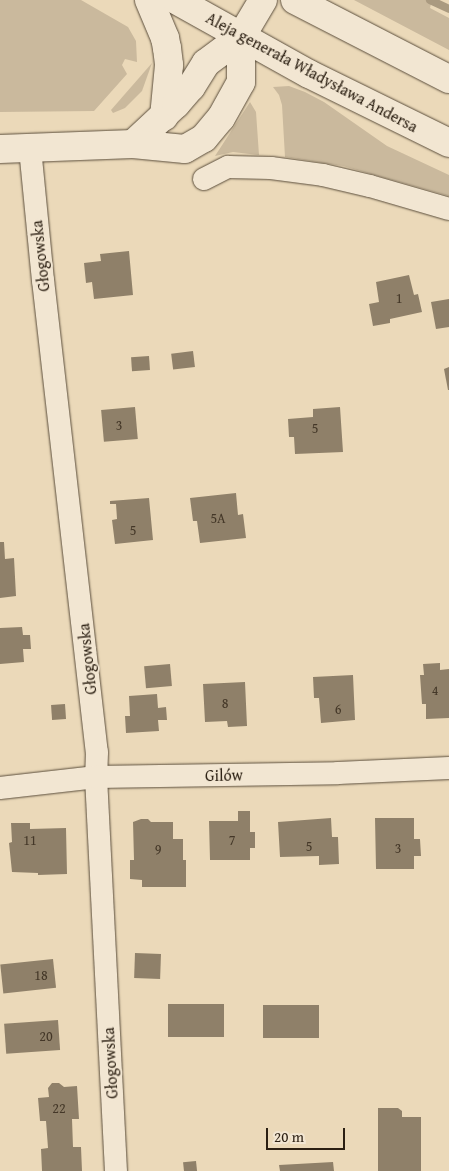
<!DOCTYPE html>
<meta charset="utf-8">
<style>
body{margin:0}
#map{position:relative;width:449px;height:1171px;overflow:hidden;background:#ebd9b9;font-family:"Gentium Book Plus",serif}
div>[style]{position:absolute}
.green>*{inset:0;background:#cab99d}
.stream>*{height:8px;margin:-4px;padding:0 4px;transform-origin:4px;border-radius:4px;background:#aa9a80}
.building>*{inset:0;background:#8f8069;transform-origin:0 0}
.roads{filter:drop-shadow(0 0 1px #5b4e3c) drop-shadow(0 0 1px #5b4e3c)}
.street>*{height:22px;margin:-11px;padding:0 11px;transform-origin:11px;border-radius:11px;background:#f2e6d2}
.secondary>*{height:28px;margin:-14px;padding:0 14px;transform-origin:14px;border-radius:14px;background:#f2e6d2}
span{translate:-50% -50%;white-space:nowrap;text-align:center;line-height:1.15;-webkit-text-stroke:4px #f2e6d2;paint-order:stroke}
.number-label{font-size:14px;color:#443728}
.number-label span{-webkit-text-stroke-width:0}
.street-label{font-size:16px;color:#2b1f12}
.scale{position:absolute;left:266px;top:1128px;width:79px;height:22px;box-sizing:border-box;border:2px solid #2b1f12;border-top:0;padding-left:6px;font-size:15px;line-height:18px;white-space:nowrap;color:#2b1f12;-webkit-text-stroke:4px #f2e6d2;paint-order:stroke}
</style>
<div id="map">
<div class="green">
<div style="clip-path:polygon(0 0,81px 0,128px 27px,136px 41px,137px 62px,125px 59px,122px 65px,127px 74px,94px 111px,0 112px)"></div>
<div style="clip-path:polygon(354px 0,432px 0,430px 8px,449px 18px,449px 50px)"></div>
<div style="clip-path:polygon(152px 63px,142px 91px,125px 108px,113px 113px,111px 110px)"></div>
<div style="clip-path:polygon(289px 86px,305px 92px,324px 102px,387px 146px,449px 175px,449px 196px,343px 166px,285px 157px,282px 105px,279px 95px,273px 87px)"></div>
<div style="clip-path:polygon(250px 102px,256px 112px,259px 155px,233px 152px,215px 156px)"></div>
</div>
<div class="stream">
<div style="left:430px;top:0;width:21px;rotate:25deg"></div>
</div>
<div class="building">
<div style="clip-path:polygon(129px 251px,133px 295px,94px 299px,92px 282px,86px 283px,84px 263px,101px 261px,100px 254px)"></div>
<div style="clip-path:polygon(409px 275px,414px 295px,418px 294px,422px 312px,390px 319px,390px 323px,373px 326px,369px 304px,379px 302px,376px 282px)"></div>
<div style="clip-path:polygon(449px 299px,449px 327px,436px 329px,431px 302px)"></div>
<div style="left:193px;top:351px;width:16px;height:22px;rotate:83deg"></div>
<div style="left:149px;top:356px;width:14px;height:18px;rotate:86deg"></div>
<div style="clip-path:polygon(449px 367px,449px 390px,448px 390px,444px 369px)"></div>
<div style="left:135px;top:407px;width:32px;height:34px;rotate:85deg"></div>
<div style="clip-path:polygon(340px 407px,343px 452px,295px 454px,294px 437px,289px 437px,288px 419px,313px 417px,313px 409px)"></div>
<div style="clip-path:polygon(236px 493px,238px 515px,243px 514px,246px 538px,200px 543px,197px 521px,193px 521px,190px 498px)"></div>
<div style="clip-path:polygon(149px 498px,153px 540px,115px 544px,112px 520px,117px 519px,116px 504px,110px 504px,110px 501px)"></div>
<div style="clip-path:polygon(0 542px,4px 542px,5px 559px,14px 558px,16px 596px,0 598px)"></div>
<div style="clip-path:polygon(22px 627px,23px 635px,30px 635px,31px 649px,23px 649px,24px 662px,0 664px,0 628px)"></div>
<div style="clip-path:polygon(440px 663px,440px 670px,449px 669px,449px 718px,426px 719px,426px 704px,422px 704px,420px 675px,424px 675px,423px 664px)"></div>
<div style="left:170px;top:664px;width:22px;height:26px;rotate:85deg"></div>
<div style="clip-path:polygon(353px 675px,355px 720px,321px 723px,319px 698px,314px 698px,313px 677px)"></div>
<div style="clip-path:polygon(245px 682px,247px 726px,228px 727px,227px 721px,205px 722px,203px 684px)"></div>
<div style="clip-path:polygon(157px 694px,158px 708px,166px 707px,167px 720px,158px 720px,159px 731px,126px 733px,125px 716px,130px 716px,129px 696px)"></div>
<div style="left:65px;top:704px;width:15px;height:14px;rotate:86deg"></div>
<div style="clip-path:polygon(238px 811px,250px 811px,250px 832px,255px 832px,255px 848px,250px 848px,250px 860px,210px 860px,209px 821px,238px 821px)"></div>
<div style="clip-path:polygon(331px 818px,332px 837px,338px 837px,339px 864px,319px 865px,319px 856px,280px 857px,278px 822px)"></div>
<div style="clip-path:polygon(375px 818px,414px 818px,414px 839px,420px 839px,421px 856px,414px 856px,414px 869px,376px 869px)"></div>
<div style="clip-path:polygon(141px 819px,148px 819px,151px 822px,173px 822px,173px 839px,183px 839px,183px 860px,186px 860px,186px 887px,142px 887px,142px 880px,130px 879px,130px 860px,134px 860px,133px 822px)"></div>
<div style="clip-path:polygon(11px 823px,30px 823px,30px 829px,66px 828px,67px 874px,38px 875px,38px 873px,12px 872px,9px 843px,12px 842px)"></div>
<div style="left:135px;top:953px;width:26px;height:25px;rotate:2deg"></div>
<div style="left:53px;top:959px;width:29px;height:53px;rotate:84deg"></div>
<div style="left:168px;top:1004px;width:56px;height:33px"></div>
<div style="left:263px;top:1005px;width:56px;height:33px"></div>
<div style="left:58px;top:1020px;width:30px;height:54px;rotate:86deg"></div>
<div style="clip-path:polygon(52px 1083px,59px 1083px,64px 1087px,77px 1086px,79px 1119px,72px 1119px,73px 1147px,81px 1147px,82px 1171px,42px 1171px,41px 1149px,48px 1148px,46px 1121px,40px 1121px,38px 1098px,49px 1097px,48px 1088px)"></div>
<div style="clip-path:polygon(378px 1108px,398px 1108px,402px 1111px,402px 1117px,421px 1117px,421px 1171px,378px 1171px)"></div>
<div style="left:196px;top:1161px;width:10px;height:13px;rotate:84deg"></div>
<div style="clip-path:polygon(333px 1162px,334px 1171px,280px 1171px,279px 1165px)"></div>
</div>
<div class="roads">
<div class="street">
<div style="left:30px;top:148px;width:133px;rotate:84.4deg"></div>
<div style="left:43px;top:280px;width:475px;rotate:83.5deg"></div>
<div style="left:97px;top:752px;width:25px;rotate:92deg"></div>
<div style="left:96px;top:777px;width:395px;rotate:87.1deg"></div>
<div style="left:204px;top:179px;width:27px;rotate:-27deg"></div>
<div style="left:228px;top:167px;width:43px;rotate:1.3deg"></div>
<div style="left:271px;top:168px;width:52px;rotate:7.7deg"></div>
<div style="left:323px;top:175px;width:48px;rotate:13.2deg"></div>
<div style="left:370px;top:186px;width:82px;rotate:16.2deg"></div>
<div style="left:0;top:788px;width:97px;rotate:-6.5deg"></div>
<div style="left:96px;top:777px;width:242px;rotate:-0.9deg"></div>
<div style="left:338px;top:773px;width:111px;rotate:-2.6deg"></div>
</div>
<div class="secondary">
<div style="left:149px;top:0;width:41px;rotate:67.2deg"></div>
<div style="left:165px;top:38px;width:10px;rotate:79deg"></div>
<div style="left:167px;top:48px;width:17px;rotate:83deg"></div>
<div style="left:169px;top:65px;width:52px;rotate:95.5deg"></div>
<div style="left:176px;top:0;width:152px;rotate:29.1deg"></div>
<div style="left:309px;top:74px;width:156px;rotate:26.2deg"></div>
<div style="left:295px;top:0;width:173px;rotate:27.2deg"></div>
<div style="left:133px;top:144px;width:59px;rotate:-42.9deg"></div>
<div style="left:176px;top:104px;width:23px;rotate:-49deg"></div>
<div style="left:191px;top:87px;width:28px;rotate:-58deg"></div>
<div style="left:206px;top:63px;width:44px;rotate:-36.6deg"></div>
<div style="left:241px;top:37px;width:43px;rotate:-59.3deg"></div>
<div style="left:0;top:149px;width:133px;rotate:-2.2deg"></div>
<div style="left:133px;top:144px;width:52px;rotate:5.5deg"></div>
<div style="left:185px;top:149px;width:22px;rotate:-30deg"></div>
<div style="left:204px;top:138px;width:26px;rotate:-50deg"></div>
<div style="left:221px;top:118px;width:41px;rotate:-60.9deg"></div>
<div style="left:241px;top:82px;width:45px;rotate:-90deg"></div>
</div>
</div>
<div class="number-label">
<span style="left:399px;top:298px">1</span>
<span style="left:119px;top:425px">3</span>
<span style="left:315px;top:428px">5</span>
<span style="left:218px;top:518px">5A</span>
<span style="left:133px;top:530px">5</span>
<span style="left:435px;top:690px">4</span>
<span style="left:225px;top:703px">8</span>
<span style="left:338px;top:709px">6</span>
<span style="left:30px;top:840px">11</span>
<span style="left:232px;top:840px">7</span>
<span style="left:309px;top:846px">5</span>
<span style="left:398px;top:848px">3</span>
<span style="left:158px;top:849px">9</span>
<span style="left:41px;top:975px">18</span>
<span style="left:46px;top:1036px">20</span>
<span style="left:59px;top:1108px">22</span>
</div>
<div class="street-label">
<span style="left:312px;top:72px;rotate:28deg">Aleja generała Władysława Andersa</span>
<span style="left:40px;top:256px;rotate:-96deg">Głogowska</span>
<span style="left:87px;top:659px;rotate:-96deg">Głogowska</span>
<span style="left:224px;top:775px;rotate:-1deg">Gilów</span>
<span style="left:110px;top:1063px;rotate:-93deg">Głogowska</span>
</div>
<div class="scale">20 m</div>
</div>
